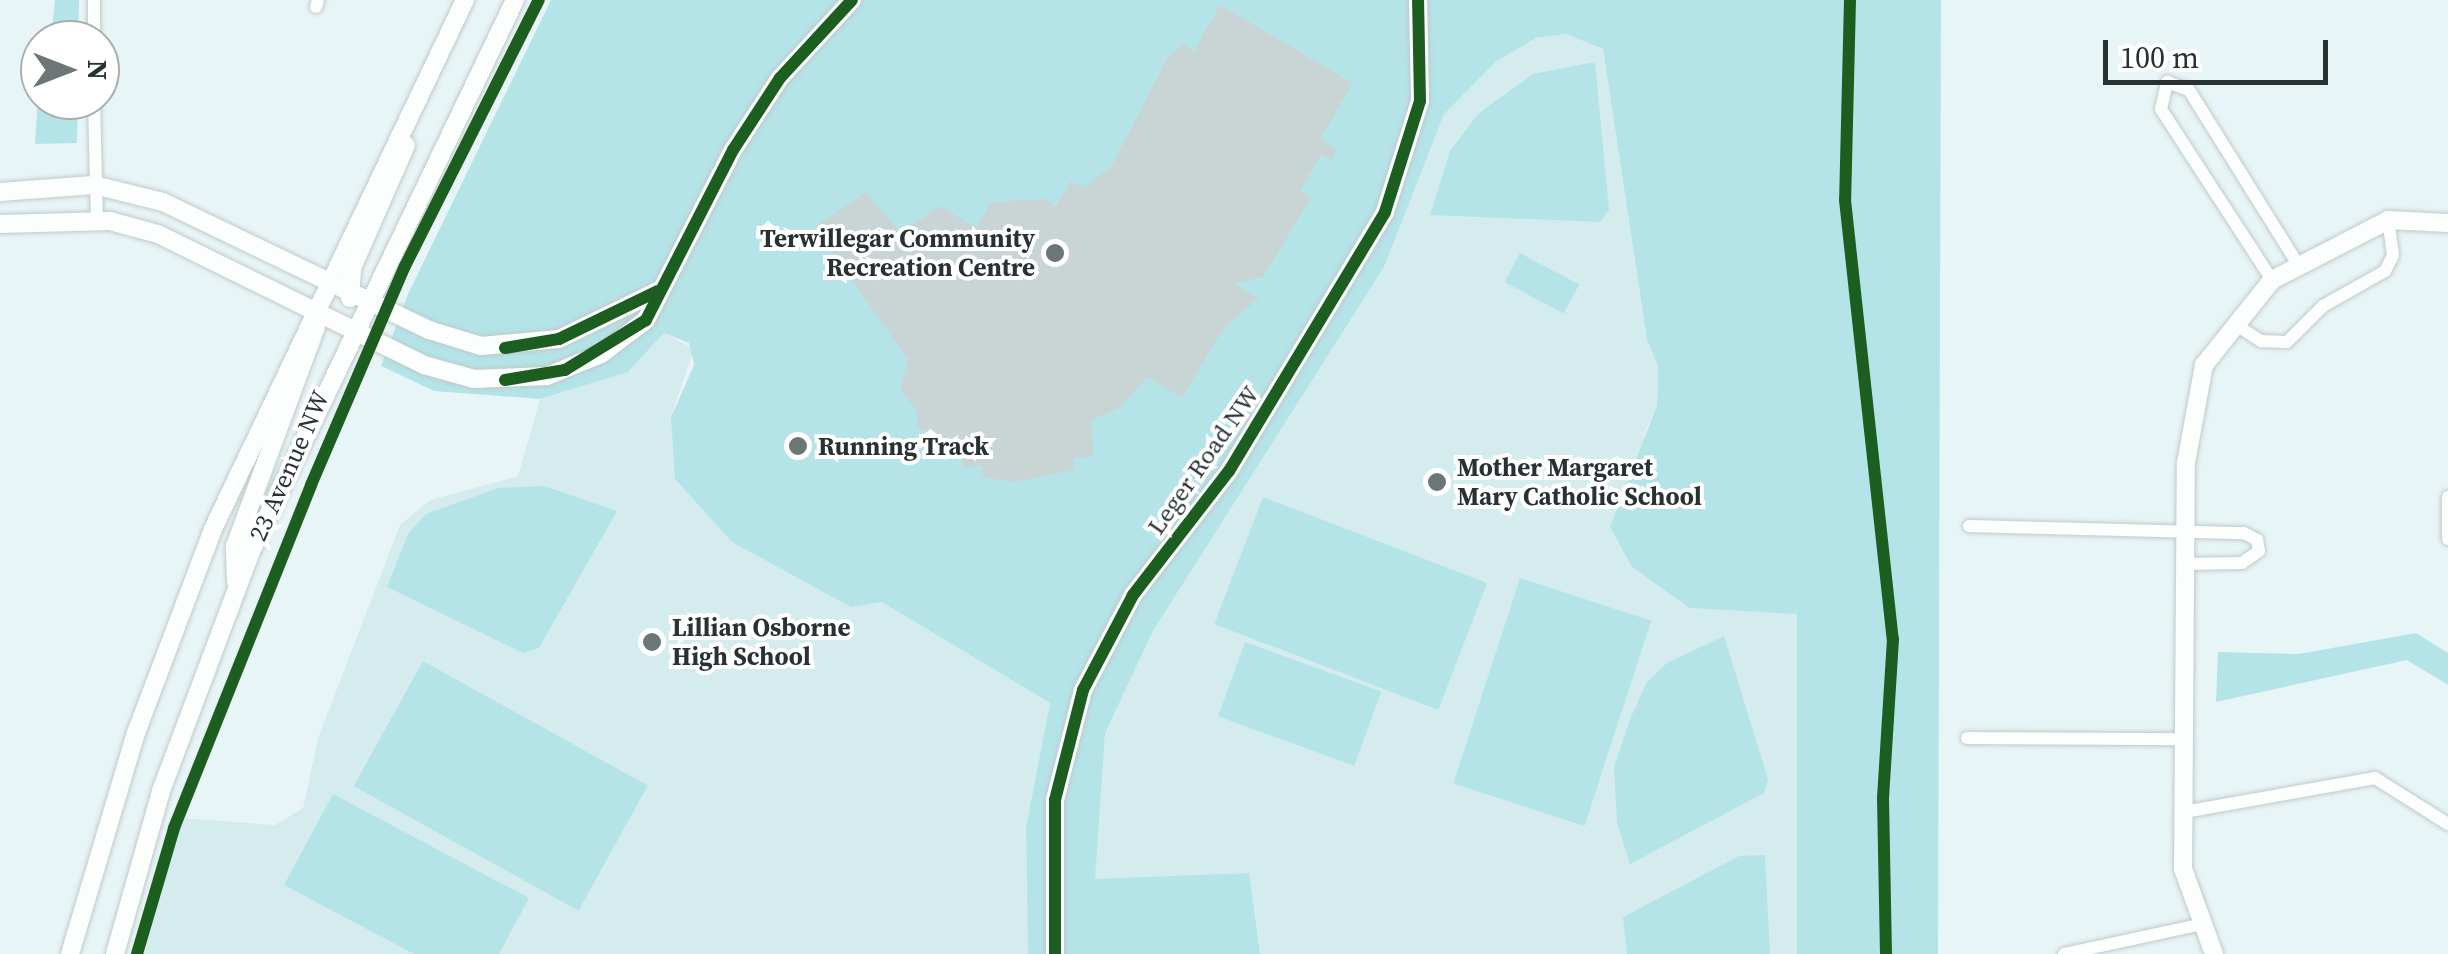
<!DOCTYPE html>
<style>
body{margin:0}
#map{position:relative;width:2448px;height:954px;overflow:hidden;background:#e8f5f6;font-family:"Source Serif 4",serif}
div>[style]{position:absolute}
.built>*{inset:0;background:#d5ecef}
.green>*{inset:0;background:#b4e4e8;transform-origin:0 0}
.building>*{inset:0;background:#c9d4d5}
.roads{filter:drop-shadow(0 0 2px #c0cacb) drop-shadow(0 0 2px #c0cacb)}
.street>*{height:12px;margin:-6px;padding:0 6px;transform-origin:6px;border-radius:6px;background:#fcfefe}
.secondary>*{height:18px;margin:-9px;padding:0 9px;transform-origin:9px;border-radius:9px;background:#fcfefe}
.cycleway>*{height:12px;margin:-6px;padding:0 6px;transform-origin:6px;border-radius:6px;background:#1b5e20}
.dots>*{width:28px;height:28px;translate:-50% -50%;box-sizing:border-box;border:5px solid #fff;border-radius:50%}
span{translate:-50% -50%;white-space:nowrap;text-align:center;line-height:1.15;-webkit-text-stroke:8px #fff;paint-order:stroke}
.poi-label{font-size:25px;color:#293233;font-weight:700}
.right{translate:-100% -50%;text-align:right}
.left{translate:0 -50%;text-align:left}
.street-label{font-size:25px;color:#293233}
.north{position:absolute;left:20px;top:20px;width:100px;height:100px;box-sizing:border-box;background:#fff;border:2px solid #a9adad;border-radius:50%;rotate:90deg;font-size:28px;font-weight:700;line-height:40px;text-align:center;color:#293233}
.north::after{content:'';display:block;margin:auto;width:35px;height:45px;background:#6c7677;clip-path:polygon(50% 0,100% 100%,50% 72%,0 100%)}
.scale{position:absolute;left:2103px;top:40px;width:225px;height:45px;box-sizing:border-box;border:5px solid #293233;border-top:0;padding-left:12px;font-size:30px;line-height:35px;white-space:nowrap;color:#293233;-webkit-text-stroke:8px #fff;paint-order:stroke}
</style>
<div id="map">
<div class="built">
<div style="clip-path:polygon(1566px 34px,1603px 49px,1647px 340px,1658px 366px,1657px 405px,1643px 437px,1690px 608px,1797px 613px,1797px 954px,1260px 954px,1254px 927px,1094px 880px,1105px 735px,1153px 631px,1384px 267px,1443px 114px,1497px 61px,1536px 38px)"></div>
<div style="clip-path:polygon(664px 333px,694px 349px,671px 417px,732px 542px,881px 601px,1050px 703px,1026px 827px,1028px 954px,144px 954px,182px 818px,275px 825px,303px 808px,318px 738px,400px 525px,430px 500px,518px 476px,540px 399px,628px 372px)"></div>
</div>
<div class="green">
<div style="clip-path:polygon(55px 0,79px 0,78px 40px,51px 40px)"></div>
<div style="clip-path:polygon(551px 0,1941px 0,1938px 954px,1797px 954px,1797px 614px,1690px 608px,1632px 567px,1610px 527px,1657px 405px,1658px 366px,1647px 340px,1603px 49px,1566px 34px,1536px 38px,1497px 61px,1444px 114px,1384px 267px,1153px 631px,1105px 734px,1095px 879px,1249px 873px,1260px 954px,1028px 954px,1026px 827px,1050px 703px,882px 602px,851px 607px,732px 542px,675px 479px,671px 417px,694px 365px,689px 343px,664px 333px,628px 372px,540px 399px,434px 391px,381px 366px,408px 294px)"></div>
<div style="clip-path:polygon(1595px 62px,1609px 210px,1600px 222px,1430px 215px,1450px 151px,1478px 114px,1533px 74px)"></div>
<div style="clip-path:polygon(40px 64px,40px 100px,78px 100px,77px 143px,35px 144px)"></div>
<div style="left:1520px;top:253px;width:67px;height:33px;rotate:28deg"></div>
<div style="clip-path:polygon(544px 486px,617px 511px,539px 648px,523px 653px,387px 587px,408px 534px,426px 514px,498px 488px)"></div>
<div style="left:1263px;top:497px;width:240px;height:136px;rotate:21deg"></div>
<div style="left:1520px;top:578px;width:138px;height:216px;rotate:18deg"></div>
<div style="clip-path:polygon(2416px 633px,2448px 653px,2448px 685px,2407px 660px,2216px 702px,2218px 652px,2299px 654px)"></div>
<div style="clip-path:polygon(1724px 636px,1768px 779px,1764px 793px,1630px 864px,1617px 823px,1614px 767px,1631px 717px,1647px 682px,1667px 663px)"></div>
<div style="left:1245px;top:642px;width:145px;height:79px;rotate:20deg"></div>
<div style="left:423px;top:661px;width:257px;height:143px;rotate:29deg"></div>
<div style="clip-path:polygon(333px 794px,529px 898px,499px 954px,414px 954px,284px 885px)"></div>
<div style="clip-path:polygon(1765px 855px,1770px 954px,1627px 954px,1623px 917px,1739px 856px)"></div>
</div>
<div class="building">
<div style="clip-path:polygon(1220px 5px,1353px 83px,1320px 139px,1337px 149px,1331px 160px,1321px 155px,1300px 191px,1311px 197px,1264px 276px,1234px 284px,1259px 298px,1223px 329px,1182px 398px,1147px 377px,1120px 408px,1091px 420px,1094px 456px,1073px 458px,1074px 470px,1015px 482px,983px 477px,982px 466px,963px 468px,962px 453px,936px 450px,937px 437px,917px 428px,917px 411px,900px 389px,908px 360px,815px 227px,866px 192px,900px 232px,940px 206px,976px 228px,991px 202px,1045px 199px,1056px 206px,1071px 181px,1083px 188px,1111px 167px,1168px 57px,1183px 44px,1194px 51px)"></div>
</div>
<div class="roads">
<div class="street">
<div style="left:316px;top:7px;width:7px;rotate:-74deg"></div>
<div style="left:94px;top:40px;width:40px;rotate:-90deg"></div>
<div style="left:94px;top:100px;width:121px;rotate:88.6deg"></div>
<div style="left:2272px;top:280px;width:204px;rotate:-123deg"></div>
<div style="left:2161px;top:109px;width:28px;rotate:-77deg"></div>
<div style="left:2167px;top:82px;width:23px;rotate:20deg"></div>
<div style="left:2189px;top:90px;width:208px;rotate:58deg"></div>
<div style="left:2236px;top:325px;width:30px;rotate:33deg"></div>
<div style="left:2261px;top:341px;width:26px;rotate:2deg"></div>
<div style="left:2287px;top:342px;width:51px;rotate:-45deg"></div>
<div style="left:2323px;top:306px;width:71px;rotate:-29.4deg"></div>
<div style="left:2385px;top:271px;width:18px;rotate:-63deg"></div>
<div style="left:2393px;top:255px;width:35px;rotate:-98deg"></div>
<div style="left:2448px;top:497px;width:42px;rotate:90deg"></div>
<div style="left:1969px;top:526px;width:275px;rotate:1.5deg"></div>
<div style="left:2244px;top:533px;width:15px;rotate:28deg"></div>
<div style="left:2257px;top:540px;width:11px;rotate:80deg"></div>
<div style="left:2259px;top:551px;width:21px;rotate:145deg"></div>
<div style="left:2242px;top:563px;width:57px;rotate:179deg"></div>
<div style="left:1967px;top:738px;width:218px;rotate:0.3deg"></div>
<div style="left:2184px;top:812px;width:194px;rotate:-10.1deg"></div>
<div style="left:2375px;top:778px;width:86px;rotate:32.2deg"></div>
<div style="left:2064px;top:954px;width:142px;rotate:-12.2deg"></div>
</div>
<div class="secondary">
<div style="left:0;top:192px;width:94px;rotate:-4.3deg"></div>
<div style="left:94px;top:185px;width:71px;rotate:13.8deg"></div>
<div style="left:163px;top:202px;width:295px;rotate:25.7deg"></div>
<div style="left:429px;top:330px;width:54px;rotate:17.1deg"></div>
<div style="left:481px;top:346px;width:78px;rotate:-5.1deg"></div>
<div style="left:559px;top:339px;width:110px;rotate:-25.9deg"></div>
<div style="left:0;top:224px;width:110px;rotate:-1.6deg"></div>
<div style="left:110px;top:221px;width:50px;rotate:15.2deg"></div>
<div style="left:158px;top:234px;width:297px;rotate:26.2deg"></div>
<div style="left:424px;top:365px;width:52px;rotate:15.6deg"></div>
<div style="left:474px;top:379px;width:73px;rotate:-2.4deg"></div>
<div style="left:547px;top:376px;width:58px;rotate:-22.2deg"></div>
<div style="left:601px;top:354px;width:56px;rotate:-37.1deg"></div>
<div style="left:646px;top:320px;width:191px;rotate:-62.9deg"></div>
<div style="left:733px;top:150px;width:86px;rotate:-56.9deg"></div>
<div style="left:780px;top:78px;width:106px;rotate:-47.3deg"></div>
<div style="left:350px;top:298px;width:30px;rotate:-86deg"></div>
<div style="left:352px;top:268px;width:134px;rotate:-66.3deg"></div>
<div style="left:236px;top:581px;width:35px;rotate:-92deg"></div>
<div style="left:235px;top:546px;width:233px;rotate:-69.7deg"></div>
<div style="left:70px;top:954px;width:231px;rotate:-73.4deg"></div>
<div style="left:136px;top:733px;width:218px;rotate:-69.3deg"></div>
<div style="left:213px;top:529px;width:586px;rotate:-64.53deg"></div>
<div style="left:115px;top:954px;width:169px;rotate:-74.2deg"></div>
<div style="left:161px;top:791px;width:256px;rotate:-69.4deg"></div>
<div style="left:251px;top:551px;width:611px;rotate:-64.4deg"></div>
<div style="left:1055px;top:954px;width:154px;rotate:-90deg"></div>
<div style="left:1055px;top:800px;width:114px;rotate:-75.7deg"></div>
<div style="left:1083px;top:690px;width:107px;rotate:-62.2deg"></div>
<div style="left:1133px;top:595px;width:157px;rotate:-52.3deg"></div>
<div style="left:1229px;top:471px;width:302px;rotate:-58.9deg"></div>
<div style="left:1385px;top:212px;width:116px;rotate:-72.5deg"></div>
<div style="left:1420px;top:101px;width:101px;rotate:-91.1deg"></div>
<div style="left:2214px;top:954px;width:90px;rotate:-110deg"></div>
<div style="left:2183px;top:869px;width:406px;rotate:-89.6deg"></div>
<div style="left:2186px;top:463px;width:100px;rotate:-79.6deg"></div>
<div style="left:2204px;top:365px;width:109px;rotate:-51.3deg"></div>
<div style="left:2272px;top:280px;width:131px;rotate:-27.3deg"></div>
<div style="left:2388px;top:220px;width:60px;rotate:2.9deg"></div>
</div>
</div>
<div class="cycleway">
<div style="left:1850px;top:0;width:200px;rotate:91.4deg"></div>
<div style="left:1845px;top:200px;width:442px;rotate:83.8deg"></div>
<div style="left:1893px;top:639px;width:159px;rotate:93.6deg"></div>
<div style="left:1883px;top:798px;width:156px;rotate:88.9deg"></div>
<div style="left:505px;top:348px;width:55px;rotate:-9.5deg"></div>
<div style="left:559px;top:339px;width:110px;rotate:-25.9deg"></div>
<div style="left:505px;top:380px;width:61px;rotate:-9.5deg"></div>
<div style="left:565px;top:370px;width:95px;rotate:-31.7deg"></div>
<div style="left:646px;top:320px;width:191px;rotate:-62.9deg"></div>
<div style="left:733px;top:150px;width:86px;rotate:-56.9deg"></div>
<div style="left:780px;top:78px;width:106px;rotate:-47.3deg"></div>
<div style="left:137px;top:954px;width:131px;rotate:-73.6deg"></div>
<div style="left:174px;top:828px;width:369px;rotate:-68.2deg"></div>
<div style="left:311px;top:485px;width:238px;rotate:-66.8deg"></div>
<div style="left:405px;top:266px;width:298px;rotate:-63.3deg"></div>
<div style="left:1055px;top:954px;width:154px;rotate:-90deg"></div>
<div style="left:1055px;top:800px;width:114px;rotate:-75.7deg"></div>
<div style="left:1083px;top:690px;width:107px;rotate:-62.2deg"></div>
<div style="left:1133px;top:595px;width:157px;rotate:-52.3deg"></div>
<div style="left:1229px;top:471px;width:302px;rotate:-58.9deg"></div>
<div style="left:1385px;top:212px;width:116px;rotate:-72.5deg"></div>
<div style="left:1420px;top:101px;width:101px;rotate:-91.1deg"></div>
</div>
<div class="dots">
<div style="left:1055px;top:253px;background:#6c7677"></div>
<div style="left:798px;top:446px;background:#6c7677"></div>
<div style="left:1437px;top:482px;background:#6c7677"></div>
<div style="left:652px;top:642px;background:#6c7677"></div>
</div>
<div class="poi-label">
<span class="right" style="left:1035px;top:253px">Terwillegar Community<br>Recreation Centre</span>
<span class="left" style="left:818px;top:446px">Running Track</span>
<span class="left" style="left:1457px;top:482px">Mother Margaret<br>Mary Catholic School</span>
<span class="left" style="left:672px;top:642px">Lillian Osborne<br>High School</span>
</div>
<div class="street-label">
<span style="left:1203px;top:460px;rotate:-55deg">Leger Road NW</span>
<span style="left:289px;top:466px;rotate:-66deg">23 Avenue NW</span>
</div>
<div class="north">N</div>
<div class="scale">100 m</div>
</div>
